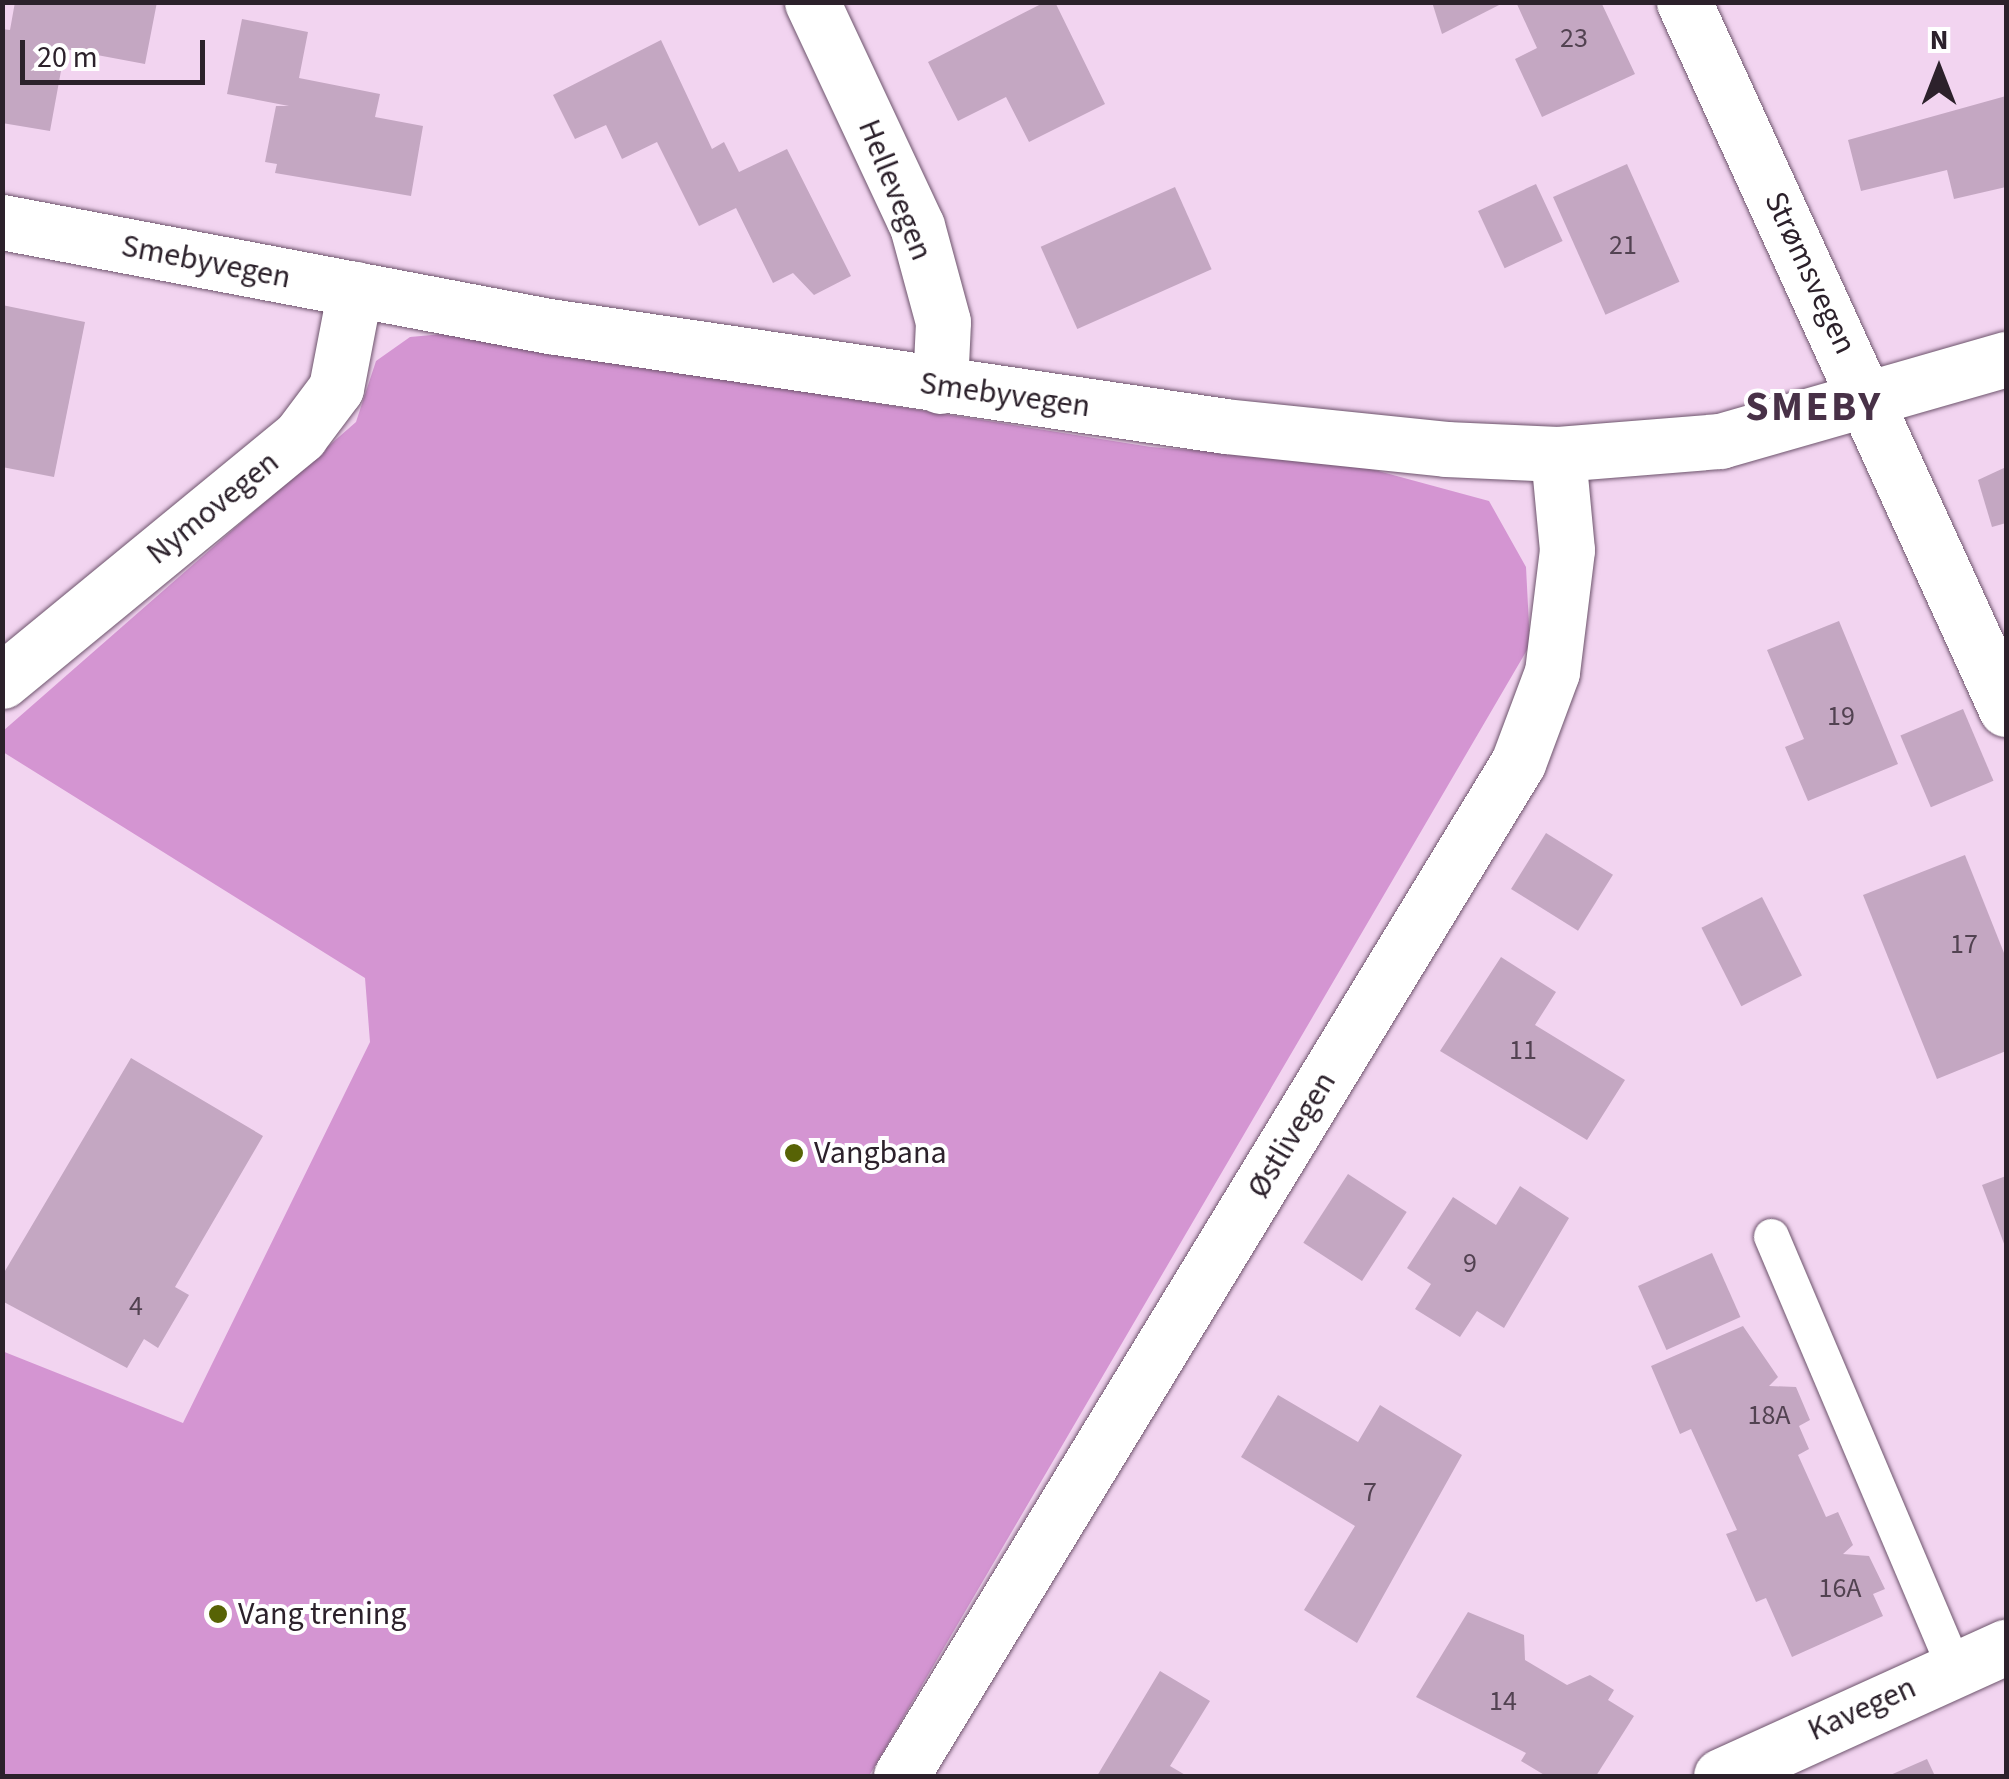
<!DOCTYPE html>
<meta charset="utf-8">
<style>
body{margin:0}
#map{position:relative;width:2009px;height:1779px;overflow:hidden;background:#f2d4f0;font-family:"Source Sans 3",sans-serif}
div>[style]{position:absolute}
.green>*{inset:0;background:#d495d2}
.building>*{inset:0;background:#c4a7c2;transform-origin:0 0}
.roads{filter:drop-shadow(0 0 2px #6d546c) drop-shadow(0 0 2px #6d546c)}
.service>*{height:35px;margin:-17.5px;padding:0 17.5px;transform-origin:17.5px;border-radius:17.5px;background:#fff}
.minor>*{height:55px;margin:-27.5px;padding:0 27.5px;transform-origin:27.5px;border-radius:27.5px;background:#fff}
.dots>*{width:28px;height:28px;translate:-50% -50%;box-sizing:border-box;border:5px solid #fff;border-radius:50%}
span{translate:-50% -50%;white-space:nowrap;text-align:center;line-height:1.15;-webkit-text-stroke:8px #fff;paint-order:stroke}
.number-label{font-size:28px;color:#524251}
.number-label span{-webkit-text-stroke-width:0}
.street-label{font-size:32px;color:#2c212b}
.poi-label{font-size:32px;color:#2c212b}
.left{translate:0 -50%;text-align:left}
.district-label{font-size:42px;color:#483147;font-weight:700;letter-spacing:2.5px}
.frame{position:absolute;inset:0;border:5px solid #2c212b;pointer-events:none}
.north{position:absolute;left:1889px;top:20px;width:100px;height:100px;-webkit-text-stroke:8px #fff;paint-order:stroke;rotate:0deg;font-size:28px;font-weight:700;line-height:40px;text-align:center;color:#2c212b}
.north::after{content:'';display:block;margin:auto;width:35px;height:45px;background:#2c212b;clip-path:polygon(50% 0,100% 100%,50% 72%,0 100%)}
.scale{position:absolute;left:20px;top:40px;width:185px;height:45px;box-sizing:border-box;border:5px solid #2c212b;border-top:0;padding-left:12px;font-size:30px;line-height:35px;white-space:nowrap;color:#2c212b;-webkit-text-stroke:8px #fff;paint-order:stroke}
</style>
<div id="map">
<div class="green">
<div style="clip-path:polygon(443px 334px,1151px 447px,1345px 462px,1489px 501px,1526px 567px,1530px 645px,869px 1776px,3px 1776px,2px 1351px,183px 1423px,370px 1042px,365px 978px,3px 752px,3px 731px,356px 422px,376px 361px,410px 337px)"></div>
</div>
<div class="building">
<div style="clip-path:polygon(15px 2px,157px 2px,145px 64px,65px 49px,50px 131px,2px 123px,2px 29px,10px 30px)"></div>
<div style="clip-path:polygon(1045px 2px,1055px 2px,1105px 104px,1029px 142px,1006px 97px,958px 121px,928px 62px)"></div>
<div style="clip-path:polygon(1432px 2px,1505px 2px,1442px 34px)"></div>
<div style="clip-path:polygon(1516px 2px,1601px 2px,1635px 74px,1542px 117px,1515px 59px,1537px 48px)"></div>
<div style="clip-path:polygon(242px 19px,308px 32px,299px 78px,380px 94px,375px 117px,423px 126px,411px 196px,275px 173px,277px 164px,265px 162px,276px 106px,289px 106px,227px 94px)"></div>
<div style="clip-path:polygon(661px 40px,712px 149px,724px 142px,739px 172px,787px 149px,851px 276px,814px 295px,793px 273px,773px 283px,736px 208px,699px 226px,657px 142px,622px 159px,606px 125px,575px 139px,553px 95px)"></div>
<div style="clip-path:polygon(2006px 96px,2006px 187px,1954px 199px,1947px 170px,1861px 191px,1848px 140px)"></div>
<div style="left:1627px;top:164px;width:129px;height:81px;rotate:66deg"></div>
<div style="left:1536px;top:184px;width:63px;height:64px;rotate:65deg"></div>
<div style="left:1175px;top:187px;width:90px;height:147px;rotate:66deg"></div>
<div style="clip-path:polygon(2px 305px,85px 322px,54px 477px,2px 467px)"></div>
<div style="clip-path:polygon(2006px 467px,2006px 523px,1992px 527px,1978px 480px)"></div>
<div style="clip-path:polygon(1839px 621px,1898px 764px,1808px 801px,1785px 747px,1804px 739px,1767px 650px)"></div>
<div style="left:1963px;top:709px;width:78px;height:68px;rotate:67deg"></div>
<div style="left:1546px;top:833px;width:79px;height:66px;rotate:32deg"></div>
<div style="clip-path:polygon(1965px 855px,2006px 958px,2006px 1051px,1937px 1079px,1863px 895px)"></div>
<div style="left:1762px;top:897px;width:88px;height:68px;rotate:63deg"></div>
<div style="clip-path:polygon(1501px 957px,1556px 992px,1535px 1025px,1625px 1080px,1587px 1140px,1440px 1051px)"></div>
<div style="clip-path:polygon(131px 1058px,263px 1136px,175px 1287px,189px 1295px,158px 1348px,144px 1339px,127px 1368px,2px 1301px,2px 1276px)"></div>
<div style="left:1348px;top:1174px;width:70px;height:82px;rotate:33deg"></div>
<div style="clip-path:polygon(2006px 1176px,2006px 1249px,1982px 1185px)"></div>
<div style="clip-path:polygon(1520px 1186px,1569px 1218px,1504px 1328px,1477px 1311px,1460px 1337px,1415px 1309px,1431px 1284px,1407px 1268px,1453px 1197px,1496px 1225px)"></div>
<div style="left:1712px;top:1253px;width:70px;height:81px;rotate:66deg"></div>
<div style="clip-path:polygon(1743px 1326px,1778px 1377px,1769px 1386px,1796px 1387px,1810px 1420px,1799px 1426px,1809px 1449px,1798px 1455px,1826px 1517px,1838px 1512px,1853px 1545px,1843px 1554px,1869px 1556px,1885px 1589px,1873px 1594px,1883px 1616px,1792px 1657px,1766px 1598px,1756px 1602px,1726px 1534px,1737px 1530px,1691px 1429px,1680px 1434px,1651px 1366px)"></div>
<div style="clip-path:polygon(1278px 1395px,1358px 1442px,1380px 1405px,1462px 1455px,1357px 1643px,1304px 1610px,1355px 1526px,1241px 1457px)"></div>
<div style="clip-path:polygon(1468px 1612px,1524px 1635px,1525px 1660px,1567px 1685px,1590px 1675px,1614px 1690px,1608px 1700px,1634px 1716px,1596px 1776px,1546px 1776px,1521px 1761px,1526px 1753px,1416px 1697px)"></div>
<div style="clip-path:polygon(1160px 1671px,1210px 1701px,1170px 1766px,1187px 1776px,1097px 1776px)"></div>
<div style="clip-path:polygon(1927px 1759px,1935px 1776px,1888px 1776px)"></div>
</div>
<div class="roads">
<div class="service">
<div style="left:1771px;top:1236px;width:470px;rotate:67deg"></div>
</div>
<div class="minor">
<div style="left:812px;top:2px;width:247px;rotate:64.9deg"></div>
<div style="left:917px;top:226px;width:99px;rotate:74.8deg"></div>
<div style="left:943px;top:322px;width:64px;rotate:92.7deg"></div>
<div style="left:1684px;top:2px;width:777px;rotate:65.51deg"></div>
<div style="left:2px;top:222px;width:557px;rotate:10.77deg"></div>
<div style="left:549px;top:326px;width:683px;rotate:8.41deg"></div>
<div style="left:1225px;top:426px;width:222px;rotate:5.9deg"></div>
<div style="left:1446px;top:449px;width:112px;rotate:2.6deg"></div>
<div style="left:1558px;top:454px;width:163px;rotate:-4.6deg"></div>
<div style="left:1720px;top:441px;width:298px;rotate:-16deg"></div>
<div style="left:2px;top:681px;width:386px;rotate:-39.4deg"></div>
<div style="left:300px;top:436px;width:60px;rotate:-53.1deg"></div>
<div style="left:336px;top:388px;width:101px;rotate:-79.1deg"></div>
<div style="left:901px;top:1776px;width:1186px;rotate:-58.66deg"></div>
<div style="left:1518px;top:763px;width:97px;rotate:-69.5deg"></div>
<div style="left:1552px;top:672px;width:123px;rotate:-83deg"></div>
<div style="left:1567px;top:550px;width:96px;rotate:-95.4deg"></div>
<div style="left:1721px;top:1776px;width:313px;rotate:-24.4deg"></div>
</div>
</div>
<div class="dots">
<div style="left:794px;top:1153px;background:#576305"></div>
<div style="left:218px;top:1614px;background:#576305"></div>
</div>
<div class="number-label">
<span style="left:1574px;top:38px">23</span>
<span style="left:1623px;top:245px">21</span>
<span style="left:1841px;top:716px">19</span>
<span style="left:1964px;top:944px">17</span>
<span style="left:1523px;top:1050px">11</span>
<span style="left:1470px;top:1263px">9</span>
<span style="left:136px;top:1306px">4</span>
<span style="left:1769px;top:1415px">18A</span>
<span style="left:1370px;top:1492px">7</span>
<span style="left:1840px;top:1588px">16A</span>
<span style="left:1503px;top:1701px">14</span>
</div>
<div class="street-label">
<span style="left:895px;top:190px;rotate:68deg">Hellevegen</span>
<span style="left:206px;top:262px;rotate:11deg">Smebyvegen</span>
<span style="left:1810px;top:273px;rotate:65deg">Strømsvegen</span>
<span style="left:1005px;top:395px;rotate:8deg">Smebyvegen</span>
<span style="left:213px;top:508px;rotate:-39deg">Nymovegen</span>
<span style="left:1292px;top:1135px;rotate:-59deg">Østlivegen</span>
<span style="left:1862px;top:1709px;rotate:-24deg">Kavegen</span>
</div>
<div class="poi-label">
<span class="left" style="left:814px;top:1153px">Vangbana</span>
<span class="left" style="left:238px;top:1614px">Vang trening</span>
</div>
<div class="district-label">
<span style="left:1814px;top:407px">SMEBY</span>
</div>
<div class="frame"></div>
<div class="north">N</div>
<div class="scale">20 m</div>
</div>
